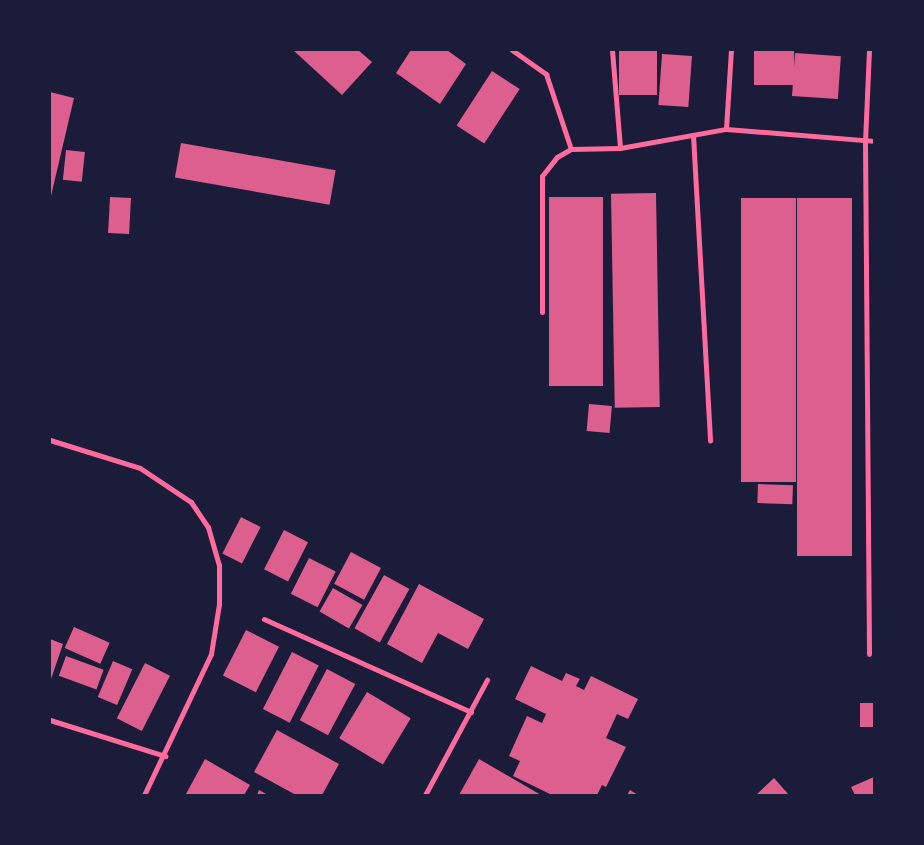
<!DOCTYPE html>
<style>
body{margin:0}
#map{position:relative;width:924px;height:845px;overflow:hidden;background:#1b1b3a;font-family:Jost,sans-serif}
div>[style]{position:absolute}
.building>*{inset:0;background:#dd5f8e;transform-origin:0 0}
.minor>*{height:5px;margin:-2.5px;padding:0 2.5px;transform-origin:2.5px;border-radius:2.5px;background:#ff6b9d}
span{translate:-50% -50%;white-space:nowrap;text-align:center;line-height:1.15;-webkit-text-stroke:5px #1b1b3a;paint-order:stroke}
.frame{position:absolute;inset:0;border:51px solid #1b1b3a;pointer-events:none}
</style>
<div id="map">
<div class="building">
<div style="clip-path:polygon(293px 50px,358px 50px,372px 62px,342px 95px)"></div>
<div style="clip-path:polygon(411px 50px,447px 50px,466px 64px,440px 104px,396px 73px)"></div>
<div style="left:619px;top:50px;width:38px;height:45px"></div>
<div style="left:754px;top:50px;width:40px;height:35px"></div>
<div style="left:795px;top:53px;width:46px;height:43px;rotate:4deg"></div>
<div style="left:662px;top:54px;width:30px;height:51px;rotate:4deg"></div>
<div style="left:492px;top:71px;width:33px;height:65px;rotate:33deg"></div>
<div style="clip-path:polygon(50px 92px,74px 98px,51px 196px,50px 196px)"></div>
<div style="left:181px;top:143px;width:157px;height:35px;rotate:10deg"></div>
<div style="left:66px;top:150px;width:19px;height:30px;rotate:6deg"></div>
<div style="left:656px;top:193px;width:214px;height:45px;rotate:89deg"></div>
<div style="left:110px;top:197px;width:21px;height:36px;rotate:3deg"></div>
<div style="left:549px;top:197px;width:54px;height:189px"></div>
<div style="left:741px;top:198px;width:55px;height:284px"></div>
<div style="left:797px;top:198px;width:55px;height:358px"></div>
<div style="left:589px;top:404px;width:23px;height:27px;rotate:5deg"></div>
<div style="left:758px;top:484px;width:35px;height:19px;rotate:2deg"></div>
<div style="left:241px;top:517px;width:22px;height:41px;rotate:27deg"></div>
<div style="left:284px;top:530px;width:27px;height:44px;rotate:27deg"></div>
<div style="left:351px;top:552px;width:34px;height:36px;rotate:28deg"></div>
<div style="left:309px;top:558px;width:30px;height:40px;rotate:27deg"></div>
<div style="left:384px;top:575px;width:29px;height:61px;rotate:29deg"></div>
<div style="clip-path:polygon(419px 584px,484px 619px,468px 649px,438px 633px,422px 663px,387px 644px)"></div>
<div style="left:333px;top:588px;width:34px;height:27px;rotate:30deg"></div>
<div style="left:74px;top:627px;width:39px;height:23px;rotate:24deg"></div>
<div style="left:246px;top:630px;width:37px;height:51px;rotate:27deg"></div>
<div style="clip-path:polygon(50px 639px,63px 644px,50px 682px)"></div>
<div style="left:292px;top:652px;width:30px;height:64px;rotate:27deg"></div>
<div style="left:66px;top:656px;width:40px;height:21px;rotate:20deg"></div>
<div style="left:113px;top:661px;width:21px;height:39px;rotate:23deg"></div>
<div style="left:145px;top:663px;width:28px;height:62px;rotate:27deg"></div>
<div style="clip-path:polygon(531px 666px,562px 681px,566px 673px,580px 679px,576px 686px,584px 690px,591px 676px,638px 699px,628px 719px,617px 714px,606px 738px,626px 747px,606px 787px,602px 785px,597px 795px,552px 795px,513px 776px,520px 761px,509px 756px,527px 716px,542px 723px,546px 714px,515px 699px)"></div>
<div style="left:327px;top:669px;width:32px;height:58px;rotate:28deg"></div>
<div style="left:367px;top:692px;width:51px;height:54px;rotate:31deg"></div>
<div style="left:860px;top:703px;width:14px;height:24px"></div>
<div style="clip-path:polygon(277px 730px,339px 764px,322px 795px,296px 795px,254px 772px)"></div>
<div style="clip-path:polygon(205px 759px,250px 785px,244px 795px,186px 794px)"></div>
<div style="clip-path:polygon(479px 759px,541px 795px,459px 795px)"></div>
<div style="clip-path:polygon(874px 777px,874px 795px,855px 795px,851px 787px)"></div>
<div style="clip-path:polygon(774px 778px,789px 795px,756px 795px)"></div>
<div style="clip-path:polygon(259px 790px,268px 795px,257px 795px)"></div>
<div style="clip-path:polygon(630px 790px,638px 795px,627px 795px)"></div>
</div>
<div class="minor">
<div style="left:512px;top:50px;width:42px;rotate:35.2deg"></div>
<div style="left:546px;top:74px;width:79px;rotate:71.6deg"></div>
<div style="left:612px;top:50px;width:98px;rotate:85.3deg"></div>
<div style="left:869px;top:50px;width:91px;rotate:92.5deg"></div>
<div style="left:865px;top:141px;width:513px;rotate:89.55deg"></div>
<div style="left:726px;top:129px;width:79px;rotate:-86.4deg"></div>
<div style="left:693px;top:135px;width:306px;rotate:86.8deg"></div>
<div style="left:542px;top:312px;width:136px;rotate:-90deg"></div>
<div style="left:542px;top:176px;width:24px;rotate:-52deg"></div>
<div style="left:557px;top:157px;width:16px;rotate:-30deg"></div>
<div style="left:571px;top:149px;width:49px;rotate:-1.2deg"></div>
<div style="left:620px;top:148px;width:108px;rotate:-10.2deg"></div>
<div style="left:726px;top:129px;width:148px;rotate:4.6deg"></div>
<div style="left:50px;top:440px;width:94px;rotate:17.3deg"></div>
<div style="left:140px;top:468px;width:61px;rotate:33.7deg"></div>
<div style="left:191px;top:502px;width:30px;rotate:56deg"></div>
<div style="left:208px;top:527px;width:40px;rotate:74deg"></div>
<div style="left:219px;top:565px;width:39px;rotate:90deg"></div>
<div style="left:219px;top:604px;width:51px;rotate:99.1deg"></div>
<div style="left:211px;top:654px;width:156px;rotate:115.4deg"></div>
<div style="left:264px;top:619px;width:227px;rotate:24.2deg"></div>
<div style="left:50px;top:720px;width:121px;rotate:17.4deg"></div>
<div style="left:425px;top:795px;width:131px;rotate:-61.7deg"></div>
</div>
<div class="frame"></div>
</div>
